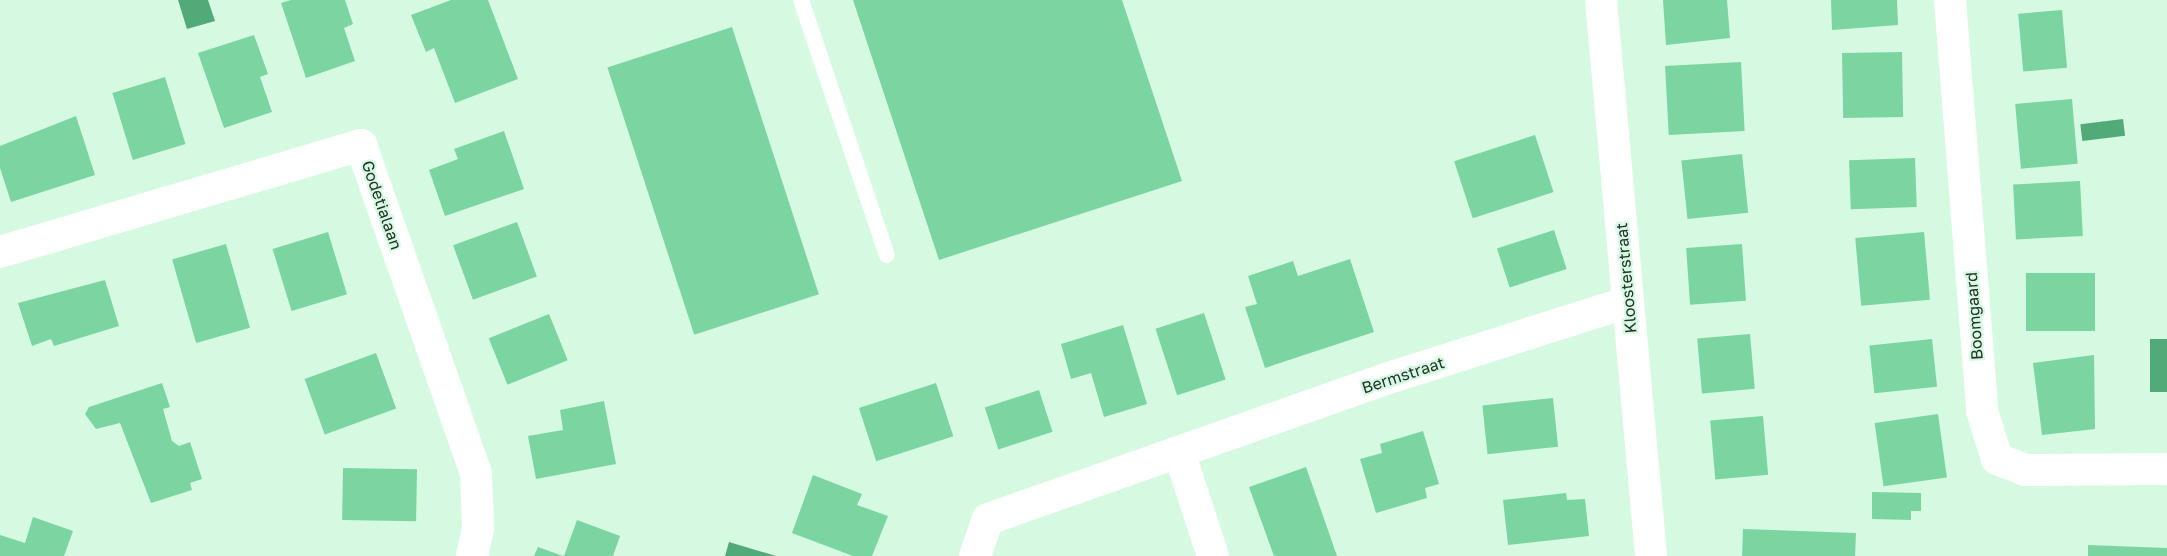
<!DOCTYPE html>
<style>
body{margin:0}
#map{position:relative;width:2167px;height:556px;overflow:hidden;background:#d6f9e2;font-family:"Golos Text",sans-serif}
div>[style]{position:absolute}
.water>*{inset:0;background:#50ab79;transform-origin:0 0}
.building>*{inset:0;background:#7bd5a1;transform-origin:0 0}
.service>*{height:16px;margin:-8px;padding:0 8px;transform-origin:8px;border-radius:8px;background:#fff}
.minor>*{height:32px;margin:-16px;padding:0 16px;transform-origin:16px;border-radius:16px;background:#fff}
span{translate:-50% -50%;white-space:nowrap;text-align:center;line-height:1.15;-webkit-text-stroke:4.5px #d6f9e2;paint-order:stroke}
.street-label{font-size:16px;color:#243229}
</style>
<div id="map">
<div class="water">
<div style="clip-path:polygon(178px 0,208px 0,215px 21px,187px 29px)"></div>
<div style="left:2123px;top:119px;width:17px;height:43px;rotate:83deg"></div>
<div style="left:2150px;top:339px;width:17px;height:53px"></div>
<div style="clip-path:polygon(729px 542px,776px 556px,725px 556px)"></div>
</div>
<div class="building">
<div style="clip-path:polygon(291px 0,345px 0,353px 24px,344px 28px,355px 61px,306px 78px,281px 3px)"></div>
<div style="clip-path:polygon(451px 0,488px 0,518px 79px,455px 103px,434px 48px,426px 52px,411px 15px)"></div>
<div style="clip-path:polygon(853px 0,1122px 0,1182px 181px,939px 260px)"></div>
<div style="clip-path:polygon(1663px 0,1727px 0,1730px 38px,1666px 45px)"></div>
<div style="clip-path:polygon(1831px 0,1897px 0,1898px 25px,1832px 30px)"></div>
<div style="left:2062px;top:10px;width:58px;height:44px;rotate:85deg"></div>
<div style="left:732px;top:27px;width:281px;height:131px;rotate:72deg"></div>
<div style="clip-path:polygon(254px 35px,268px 74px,260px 77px,272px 112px,224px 128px,198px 53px)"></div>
<div style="left:1902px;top:52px;width:65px;height:60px;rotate:89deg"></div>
<div style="left:1741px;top:62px;width:69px;height:76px;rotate:87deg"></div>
<div style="left:165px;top:77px;width:70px;height:55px;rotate:73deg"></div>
<div style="left:2072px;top:99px;width:65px;height:57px;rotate:85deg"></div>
<div style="clip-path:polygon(76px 116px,95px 175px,11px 202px,0 168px,0 146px)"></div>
<div style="clip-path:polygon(504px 131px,524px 189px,445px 216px,429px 170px,458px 159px,454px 149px)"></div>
<div style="left:1535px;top:135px;width:60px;height:85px;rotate:72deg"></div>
<div style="left:1742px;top:154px;width:59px;height:61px;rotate:84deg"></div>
<div style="left:1915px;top:158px;width:49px;height:66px;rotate:88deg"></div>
<div style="left:2080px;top:181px;width:55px;height:67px;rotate:87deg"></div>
<div style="left:517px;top:222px;width:58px;height:68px;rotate:70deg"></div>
<div style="left:1554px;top:230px;width:41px;height:60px;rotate:72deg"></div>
<div style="left:328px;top:232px;width:65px;height:58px;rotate:73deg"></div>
<div style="left:1924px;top:232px;width:68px;height:69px;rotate:85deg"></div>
<div style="left:226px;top:244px;width:87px;height:56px;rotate:74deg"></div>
<div style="left:1742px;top:244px;width:57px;height:56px;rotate:86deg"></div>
<div style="clip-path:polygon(1350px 259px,1374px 332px,1265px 368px,1245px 307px,1257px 304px,1248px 276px,1293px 261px,1298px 276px)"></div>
<div style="left:2095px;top:273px;width:58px;height:69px;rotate:90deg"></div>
<div style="clip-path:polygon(105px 280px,119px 326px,54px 346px,51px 339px,32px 346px,18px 303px)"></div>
<div style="left:1204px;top:313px;width:70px;height:51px;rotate:72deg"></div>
<div style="left:549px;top:314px;width:50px;height:65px;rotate:68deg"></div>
<div style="clip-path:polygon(1123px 325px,1147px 404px,1104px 417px,1091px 373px,1071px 379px,1061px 344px)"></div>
<div style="left:1750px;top:334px;width:55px;height:53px;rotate:85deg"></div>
<div style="left:1932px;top:339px;width:48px;height:63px;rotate:84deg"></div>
<div style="left:376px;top:353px;width:59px;height:76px;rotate:70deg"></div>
<div style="clip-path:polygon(2094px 355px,2095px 429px,2042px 435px,2033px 363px)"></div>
<div style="clip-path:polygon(162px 383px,170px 407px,163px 409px,172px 441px,179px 446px,190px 442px,202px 479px,190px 483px,192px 490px,151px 503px,120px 423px,96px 429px,85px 414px,89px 407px)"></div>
<div style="left:936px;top:383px;width:56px;height:81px;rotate:72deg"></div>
<div style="left:1039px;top:390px;width:44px;height:57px;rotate:72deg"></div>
<div style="left:1553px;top:398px;width:49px;height:71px;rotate:84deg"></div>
<div style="clip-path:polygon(604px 401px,616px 464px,536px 479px,528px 436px,563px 430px,560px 410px)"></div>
<div style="left:1938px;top:414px;width:64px;height:64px;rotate:82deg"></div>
<div style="left:1763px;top:416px;width:59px;height:53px;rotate:85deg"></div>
<div style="clip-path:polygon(1423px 431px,1439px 484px,1425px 488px,1427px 498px,1376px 513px,1360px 459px,1382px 453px,1380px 444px)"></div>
<div style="clip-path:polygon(1306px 467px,1337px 556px,1274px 556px,1249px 487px)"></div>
<div style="left:343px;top:468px;width:74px;height:52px;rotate:1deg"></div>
<div style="clip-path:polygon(813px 475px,862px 494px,857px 505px,888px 516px,872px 556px,853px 556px,792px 533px)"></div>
<div style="clip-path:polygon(1872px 492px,1921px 493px,1921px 511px,1911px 511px,1911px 520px,1872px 519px)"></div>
<div style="clip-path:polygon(1566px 493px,1567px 500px,1585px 499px,1589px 536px,1508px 545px,1503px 500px)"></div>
<div style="clip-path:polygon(33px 517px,73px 531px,64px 556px,0 556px,0 535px,25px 543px)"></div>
<div style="clip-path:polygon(577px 520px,620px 536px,613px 556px,564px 556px)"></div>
<div style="left:1743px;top:529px;width:113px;height:27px;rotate:2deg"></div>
<div style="clip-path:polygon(2088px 545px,2167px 548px,2167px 556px,2088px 556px)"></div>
<div style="clip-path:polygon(538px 547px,563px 556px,534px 556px)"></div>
</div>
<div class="service">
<div style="left:801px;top:0;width:269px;rotate:71.4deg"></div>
</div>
<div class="minor">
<div style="left:1601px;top:0;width:558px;rotate:84.86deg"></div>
<div style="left:1950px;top:0;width:412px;rotate:85.5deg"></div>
<div style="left:1982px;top:411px;width:50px;rotate:72.6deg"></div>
<div style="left:1997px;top:459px;width:30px;rotate:21deg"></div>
<div style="left:2025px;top:470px;width:142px;rotate:-0.4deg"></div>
<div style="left:0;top:252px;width:377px;rotate:-16.5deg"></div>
<div style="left:361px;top:145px;width:348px;rotate:70.7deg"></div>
<div style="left:476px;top:473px;width:55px;rotate:87.9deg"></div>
<div style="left:478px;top:528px;width:29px;rotate:102deg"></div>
<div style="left:1179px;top:452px;width:109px;rotate:71.9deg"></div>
<div style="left:975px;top:556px;width:39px;rotate:-71deg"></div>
<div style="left:988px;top:519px;width:431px;rotate:-19.4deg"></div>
<div style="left:1395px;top:376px;width:244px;rotate:-17.6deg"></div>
</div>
<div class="street-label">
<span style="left:382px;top:205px;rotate:71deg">Godetialaan</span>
<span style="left:1626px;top:278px;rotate:-95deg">Kloosterstraat</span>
<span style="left:1974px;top:316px;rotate:-94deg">Boomgaard</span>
<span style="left:1403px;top:375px;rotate:-18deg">Bermstraat</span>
</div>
</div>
